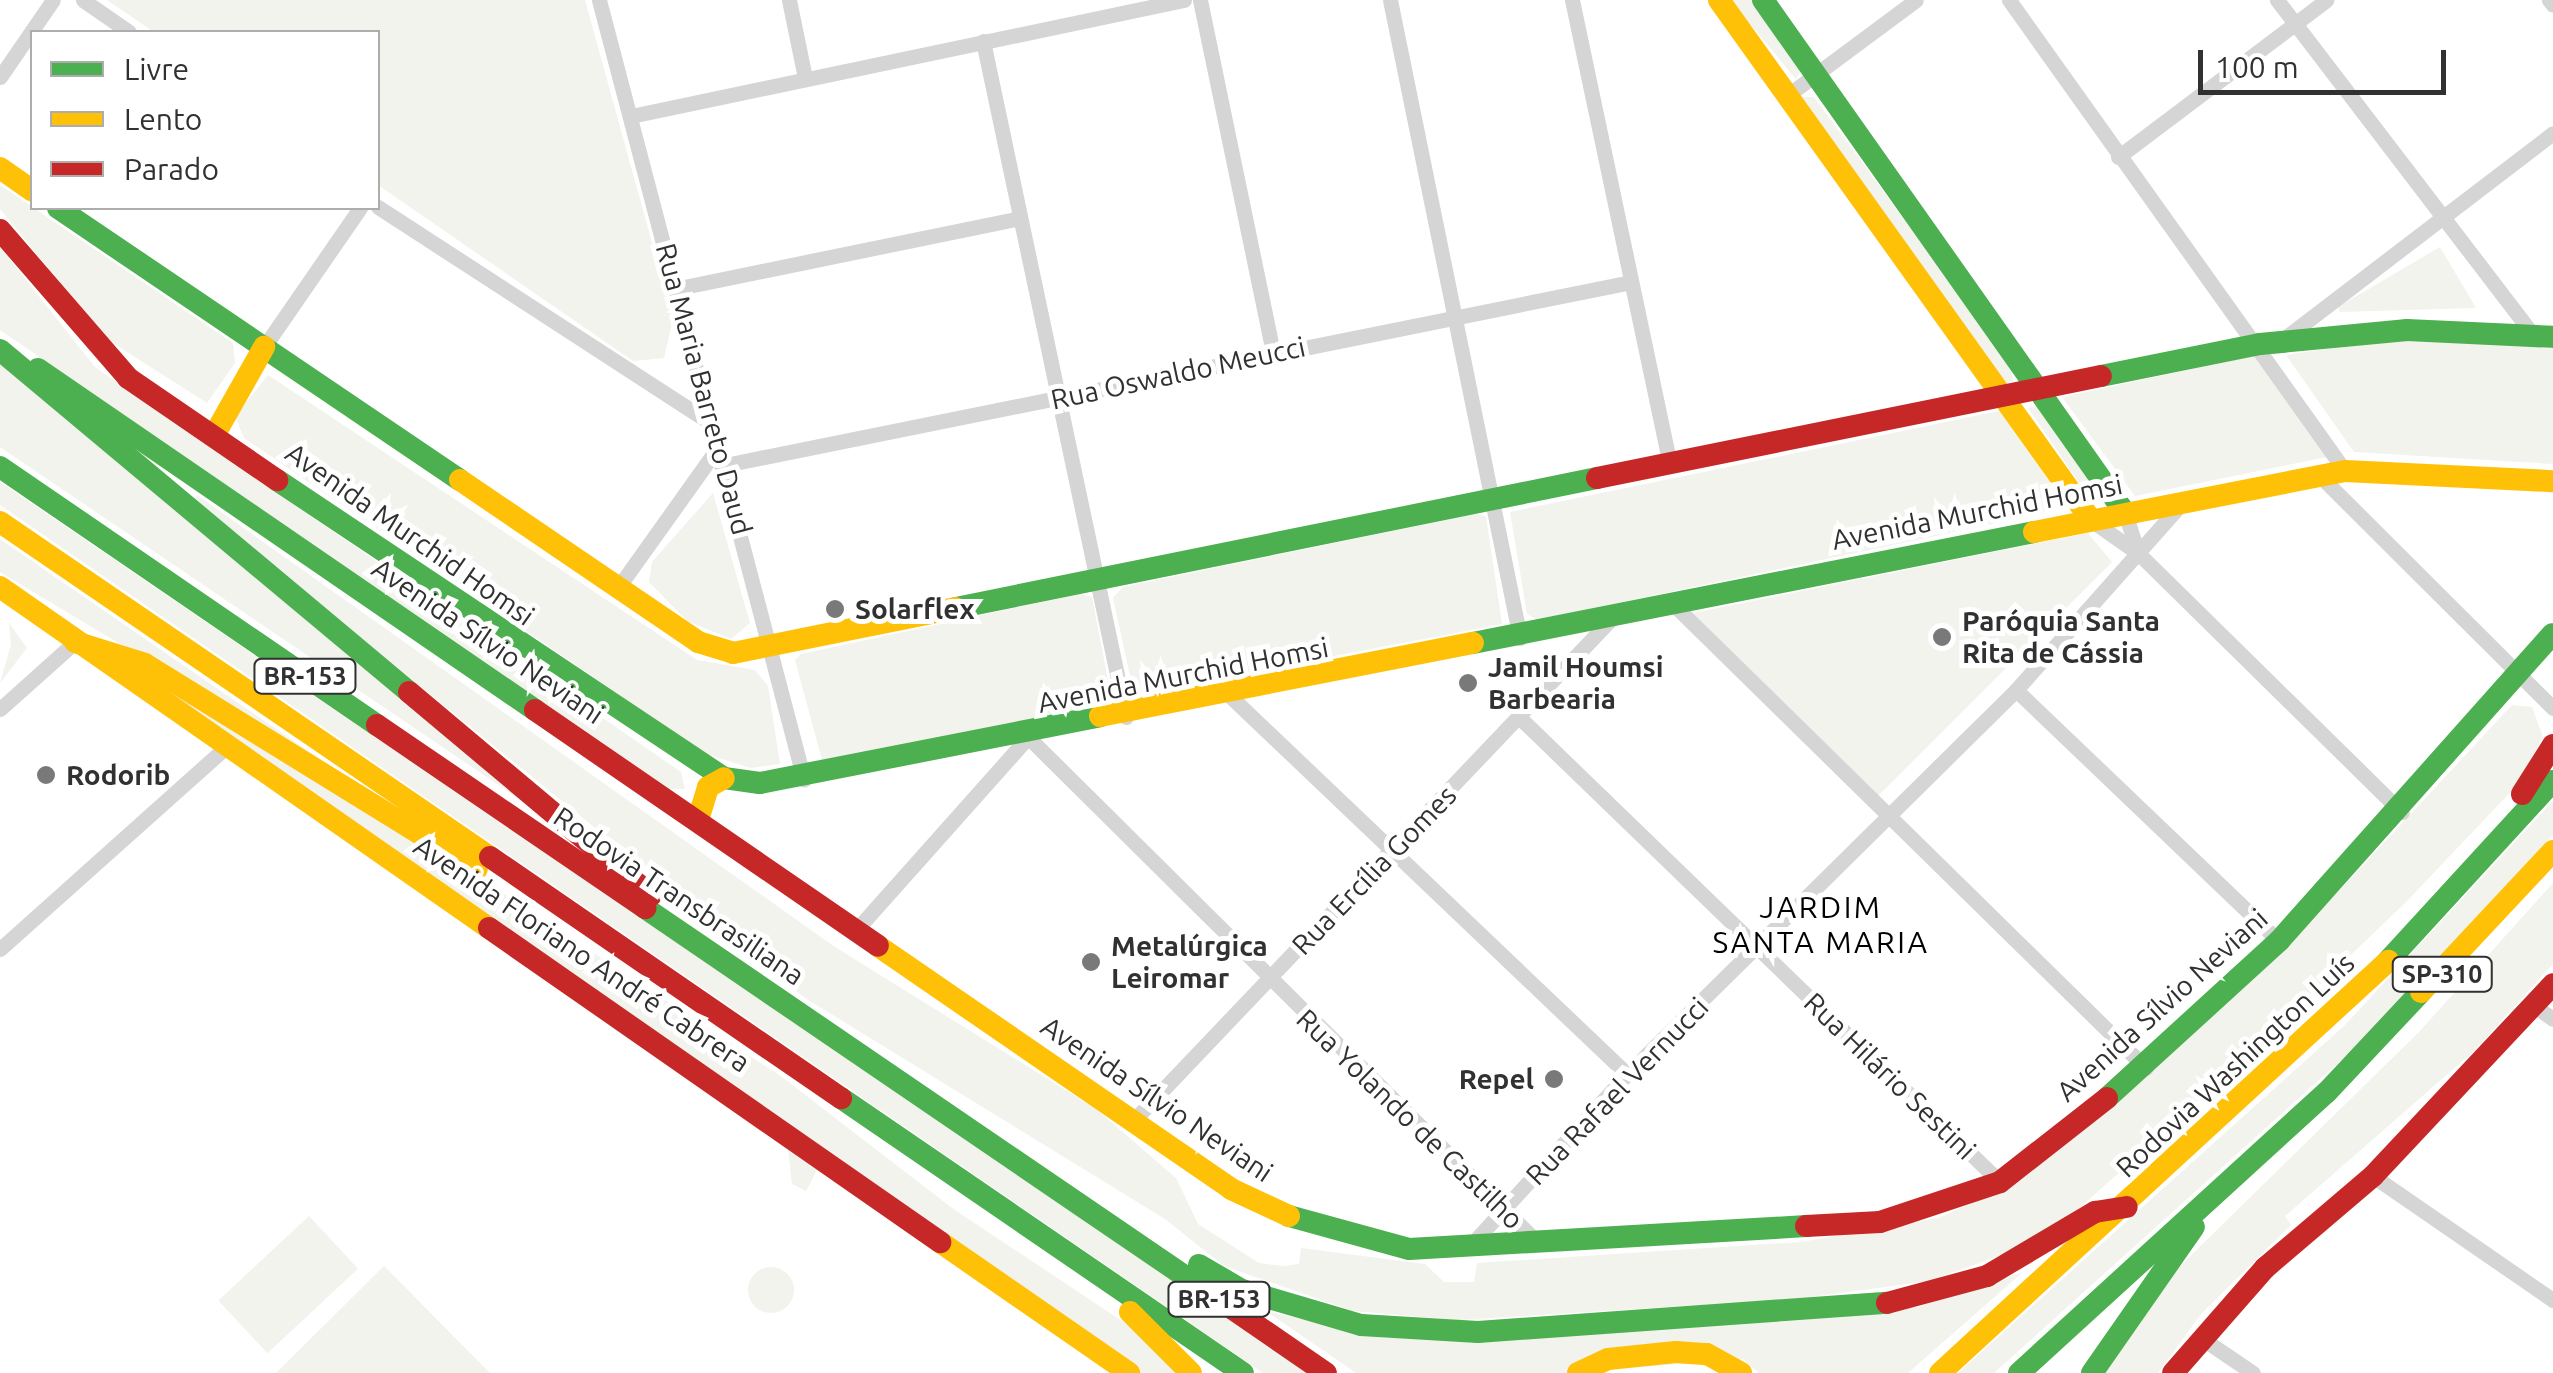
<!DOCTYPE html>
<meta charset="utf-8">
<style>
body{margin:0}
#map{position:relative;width:2553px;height:1373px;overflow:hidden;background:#fff;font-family:Ubuntu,sans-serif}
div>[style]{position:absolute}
.green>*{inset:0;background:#f1f3ec;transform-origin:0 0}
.round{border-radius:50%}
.street>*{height:15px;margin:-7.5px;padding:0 7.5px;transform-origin:7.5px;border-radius:7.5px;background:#d5d5d5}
.fast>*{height:22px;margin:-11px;padding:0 11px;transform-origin:11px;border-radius:11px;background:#4caf50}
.slow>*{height:22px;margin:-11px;padding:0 11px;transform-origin:11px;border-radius:11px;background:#ffc107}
.jam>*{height:22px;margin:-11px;padding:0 11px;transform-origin:11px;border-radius:11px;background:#c62828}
.dots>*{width:28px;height:28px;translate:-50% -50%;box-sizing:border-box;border:5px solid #fff;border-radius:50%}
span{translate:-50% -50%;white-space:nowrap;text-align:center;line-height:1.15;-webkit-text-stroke:10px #fff;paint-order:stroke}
.shield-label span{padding:2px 8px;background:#fff;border:2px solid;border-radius:8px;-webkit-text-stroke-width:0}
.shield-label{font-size:25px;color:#313131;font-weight:700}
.street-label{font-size:28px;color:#313131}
.poi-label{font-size:28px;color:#313131;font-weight:700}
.left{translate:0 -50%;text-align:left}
.right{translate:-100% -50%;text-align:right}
.neighbourhood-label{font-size:30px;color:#000;letter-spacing:2.5px}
.legend{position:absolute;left:30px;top:30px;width:350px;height:180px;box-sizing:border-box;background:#fff;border:2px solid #adadad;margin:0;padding:12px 18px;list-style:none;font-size:30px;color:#313131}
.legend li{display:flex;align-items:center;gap:20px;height:50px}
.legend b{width:50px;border:2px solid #adadad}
.scale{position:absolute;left:2198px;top:50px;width:248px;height:45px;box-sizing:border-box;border:5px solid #313131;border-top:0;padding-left:12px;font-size:30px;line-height:35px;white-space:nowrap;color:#313131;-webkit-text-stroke:8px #fff;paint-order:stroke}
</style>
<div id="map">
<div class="green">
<div style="clip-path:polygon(107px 0,585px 0,673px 319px,664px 358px,633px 361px,378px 185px,378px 32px,154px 32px)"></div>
<div style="clip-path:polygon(1730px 0,1752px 0,1803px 67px,1796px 79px)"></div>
<div style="clip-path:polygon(1802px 97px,1814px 97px,2011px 365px,2013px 381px,2006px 384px)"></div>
<div style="clip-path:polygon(0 185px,233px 343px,235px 363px,207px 403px,105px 338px,0 209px)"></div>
<div style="clip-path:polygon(0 247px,95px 367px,681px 772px,685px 789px,670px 789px,0 330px)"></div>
<div style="clip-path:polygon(2440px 247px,2476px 308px,2340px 312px,2338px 307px)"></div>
<div style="clip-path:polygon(2389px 339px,2553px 347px,2553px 464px,2354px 452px,2286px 355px)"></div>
<div style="clip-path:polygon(2258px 355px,2327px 457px,2135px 496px,2062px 397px)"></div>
<div style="clip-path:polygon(0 363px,522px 801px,0 447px)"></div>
<div style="clip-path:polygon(268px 375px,697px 660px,755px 670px,768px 686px,780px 764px,751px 768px,706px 754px,244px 438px,235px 416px)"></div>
<div style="clip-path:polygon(2043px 406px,2105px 501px,2093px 503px,2028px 408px)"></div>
<div style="clip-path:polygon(1999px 411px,2068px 508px,1537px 620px,1527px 614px,1510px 512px)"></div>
<div style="clip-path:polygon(0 482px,1309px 1373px,1263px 1373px,0 505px)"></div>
<div style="clip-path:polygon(713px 493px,750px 623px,731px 639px,687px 621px,649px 582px,652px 562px)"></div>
<div style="clip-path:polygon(197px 495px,835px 947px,1096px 1109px,1176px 1178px,1198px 1224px,1259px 1263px,1283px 1266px,1299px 1264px,1301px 1248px,1425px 1264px,1444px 1282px,1474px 1282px,1477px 1263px,1801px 1242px,1938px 1218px,2002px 1190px,2340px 890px,2512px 705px,2532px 707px,2543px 737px,2518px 784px,2407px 901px,2183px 1116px,2059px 1226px,2018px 1249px,1929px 1281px,1797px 1299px,1458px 1320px,1353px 1311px,1224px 1266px,1165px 1219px,805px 998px,193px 502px)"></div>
<div style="clip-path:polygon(1475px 514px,1486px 516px,1502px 624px,1134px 694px,1113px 598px,1123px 587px)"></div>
<div style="clip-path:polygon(2088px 533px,2112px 562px,1876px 798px,1693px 613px)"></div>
<div style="clip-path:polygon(0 539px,324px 762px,322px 765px,0 572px)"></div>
<div style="clip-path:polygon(1080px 594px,1092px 597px,1111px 696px,1104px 707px,822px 760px,795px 660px,801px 654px)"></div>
<div style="clip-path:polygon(9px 623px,27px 648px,0 683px,11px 645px)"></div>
<div style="clip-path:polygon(159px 685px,480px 878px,782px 1077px,952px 1208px,1128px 1325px,1178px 1373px,1137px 1373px)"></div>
<div style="clip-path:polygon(2553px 801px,2553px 835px,2360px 1043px,1994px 1373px,1958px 1373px,2345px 1025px)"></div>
<div style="clip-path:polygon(2553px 883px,2553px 964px,2474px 1051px,2285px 1216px,2291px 1225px,2201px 1314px,2158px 1373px,2099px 1373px,2172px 1274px,2419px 1032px)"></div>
<div style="clip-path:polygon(788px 1150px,817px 1170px,806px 1191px,792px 1184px)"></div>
<div style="left:309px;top:1216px;width:72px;height:124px;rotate:47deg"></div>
<div style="clip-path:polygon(384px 1266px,490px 1373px,276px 1373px)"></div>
<div class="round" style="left:748px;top:1267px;width:46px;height:46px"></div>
<div style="clip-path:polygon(2023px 1272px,1908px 1373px,1759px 1373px,1743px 1359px,1566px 1373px,1356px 1373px,1266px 1311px,1387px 1338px,1918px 1307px)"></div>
</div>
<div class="street">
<div style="left:83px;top:0;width:56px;rotate:34.8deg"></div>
<div style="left:599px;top:0;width:806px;rotate:75.27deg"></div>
<div style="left:789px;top:0;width:80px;rotate:78.4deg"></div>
<div style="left:1200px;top:0;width:359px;rotate:78.3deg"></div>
<div style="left:1390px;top:0;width:651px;rotate:78.48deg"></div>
<div style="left:1572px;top:0;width:475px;rotate:78.1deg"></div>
<div style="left:2009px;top:0;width:579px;rotate:54.5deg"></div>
<div style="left:2277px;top:0;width:423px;rotate:52.6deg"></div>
<div style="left:2549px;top:0;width:6px;rotate:51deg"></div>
<div style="left:983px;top:41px;width:691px;rotate:78.06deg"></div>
<div style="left:0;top:77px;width:93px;rotate:-55.5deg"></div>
<div style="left:1788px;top:95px;width:159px;rotate:-36.6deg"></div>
<div style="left:631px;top:116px;width:565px;rotate:-11.85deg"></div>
<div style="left:2118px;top:157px;width:261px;rotate:-37deg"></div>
<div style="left:378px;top:207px;width:401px;rotate:33deg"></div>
<div style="left:679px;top:288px;width:347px;rotate:-11.6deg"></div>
<div style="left:2281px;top:341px;width:342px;rotate:-37.4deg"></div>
<div style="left:264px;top:347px;width:169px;rotate:-55.4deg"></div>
<div style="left:725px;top:465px;width:924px;rotate:-11.42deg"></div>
<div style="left:2320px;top:476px;width:329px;rotate:44.9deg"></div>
<div style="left:2125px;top:513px;width:42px;rotate:72deg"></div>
<div style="left:2091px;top:520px;width:57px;rotate:35.1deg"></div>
<div style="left:2138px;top:553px;width:370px;rotate:44.5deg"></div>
<div style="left:617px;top:589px;width:176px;rotate:-54.5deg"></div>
<div style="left:1674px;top:605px;width:661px;rotate:44.45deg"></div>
<div style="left:2016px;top:690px;width:364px;rotate:43.7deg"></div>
<div style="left:1230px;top:696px;width:548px;rotate:43.6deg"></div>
<div style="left:0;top:709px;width:101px;rotate:-41.8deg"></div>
<div style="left:1521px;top:719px;width:666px;rotate:44.03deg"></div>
<div style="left:857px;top:929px;width:257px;rotate:-48.3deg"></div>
<div style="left:1028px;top:737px;width:717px;rotate:44.77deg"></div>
<div style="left:0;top:949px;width:300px;rotate:-41.8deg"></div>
<div style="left:2533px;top:1005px;width:24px;rotate:35deg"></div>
<div style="left:1134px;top:1120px;width:693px;rotate:-46.4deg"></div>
<div style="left:2373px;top:1176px;width:219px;rotate:34.6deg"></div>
<div style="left:1470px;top:1246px;width:233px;rotate:-47.6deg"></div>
<div style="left:1627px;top:1074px;width:547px;rotate:-44.63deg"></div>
<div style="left:2016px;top:690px;width:251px;rotate:-48.4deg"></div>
<div style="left:2200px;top:1337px;width:64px;rotate:34.2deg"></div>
</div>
<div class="fast">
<div style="left:1763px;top:0;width:628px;rotate:54.79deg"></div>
<div style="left:58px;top:208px;width:485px;rotate:34.1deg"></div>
<div style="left:0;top:350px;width:533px;rotate:39.9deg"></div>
<div style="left:38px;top:369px;width:603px;rotate:34.45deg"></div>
<div style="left:2101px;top:376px;width:162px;rotate:-11.4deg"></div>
<div style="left:2260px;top:344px;width:148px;rotate:-5.4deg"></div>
<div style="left:2407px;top:330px;width:146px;rotate:2.7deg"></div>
<div style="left:0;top:467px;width:457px;rotate:34.4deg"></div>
<div style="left:277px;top:480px;width:537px;rotate:33.69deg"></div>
<div style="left:724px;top:778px;width:36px;rotate:8deg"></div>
<div style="left:760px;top:783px;width:347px;rotate:-11.1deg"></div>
<div style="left:956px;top:608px;width:654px;rotate:-11.46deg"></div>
<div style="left:1473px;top:643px;width:572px;rotate:-11.19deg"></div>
<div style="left:645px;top:908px;width:681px;rotate:34.3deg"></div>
<div style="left:2388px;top:961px;width:244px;rotate:-47.5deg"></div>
<div style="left:841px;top:1098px;width:487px;rotate:34.4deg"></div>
<div style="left:2107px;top:1098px;width:233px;rotate:-42.4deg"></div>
<div style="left:2279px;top:941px;width:411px;rotate:-48.3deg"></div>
<div style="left:1289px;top:1216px;width:124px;rotate:15.4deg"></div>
<div style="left:1409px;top:1249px;width:398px;rotate:-3.3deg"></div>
<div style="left:1199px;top:1265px;width:50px;rotate:30.2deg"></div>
<div style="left:1242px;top:1290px;width:124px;rotate:16.4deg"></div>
<div style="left:1361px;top:1325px;width:117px;rotate:3.4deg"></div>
<div style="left:1478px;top:1332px;width:410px;rotate:-4.1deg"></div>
<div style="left:2019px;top:1373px;width:417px;rotate:-42.4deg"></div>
<div style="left:2327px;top:1092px;width:137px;rotate:-46.8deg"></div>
<div style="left:2092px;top:1373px;width:178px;rotate:-55.1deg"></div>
</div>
<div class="slow">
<div style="left:1719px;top:0;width:639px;rotate:54.42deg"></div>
<div style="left:0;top:168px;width:39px;rotate:35deg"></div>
<div style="left:216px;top:432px;width:98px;rotate:-60.5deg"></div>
<div style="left:460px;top:480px;width:288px;rotate:34.2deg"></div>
<div style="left:698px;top:642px;width:37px;rotate:17deg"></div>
<div style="left:733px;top:653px;width:227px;rotate:-11.4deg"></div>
<div style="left:0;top:522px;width:594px;rotate:34.36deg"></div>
<div style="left:2034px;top:532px;width:317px;rotate:-11.1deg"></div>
<div style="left:2345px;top:471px;width:208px;rotate:2.8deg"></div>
<div style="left:0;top:587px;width:596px;rotate:34.89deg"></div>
<div style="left:75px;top:642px;width:73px;rotate:17.4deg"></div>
<div style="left:145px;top:664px;width:390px;rotate:31.7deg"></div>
<div style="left:1100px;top:716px;width:380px;rotate:-11.1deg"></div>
<div style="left:698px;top:820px;width:34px;rotate:-73deg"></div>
<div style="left:708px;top:787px;width:18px;rotate:-29deg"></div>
<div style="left:878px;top:946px;width:429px;rotate:34.5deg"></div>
<div style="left:1231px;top:1189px;width:64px;rotate:25deg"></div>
<div style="left:2421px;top:992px;width:193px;rotate:-46.9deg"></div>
<div style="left:940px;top:1242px;width:230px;rotate:34.7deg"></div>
<div style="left:1130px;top:1312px;width:86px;rotate:45deg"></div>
<div style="left:1578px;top:1373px;width:33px;rotate:-25deg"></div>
<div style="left:1608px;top:1359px;width:68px;rotate:-5.9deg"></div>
<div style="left:1676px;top:1352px;width:31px;rotate:4deg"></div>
<div style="left:1707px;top:1354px;width:39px;rotate:29deg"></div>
<div style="left:1940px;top:1373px;width:609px;rotate:-42.6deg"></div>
</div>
<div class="jam">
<div style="left:0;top:230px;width:196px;rotate:49.1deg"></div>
<div style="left:128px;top:378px;width:181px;rotate:34.4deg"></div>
<div style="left:1597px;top:478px;width:514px;rotate:-11.44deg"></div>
<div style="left:409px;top:692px;width:316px;rotate:40deg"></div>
<div style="left:535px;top:710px;width:416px;rotate:34.5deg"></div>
<div style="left:377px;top:725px;width:325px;rotate:34.3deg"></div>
<div style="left:2522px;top:794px;width:58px;rotate:-57.7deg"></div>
<div style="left:490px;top:857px;width:426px;rotate:34.5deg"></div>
<div style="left:489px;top:928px;width:550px;rotate:34.85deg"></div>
<div style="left:1806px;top:1226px;width:74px;rotate:-3.1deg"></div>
<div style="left:1880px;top:1222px;width:126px;rotate:-18.4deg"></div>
<div style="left:2000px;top:1182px;width:136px;rotate:-38.1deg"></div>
<div style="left:1208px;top:1292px;width:143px;rotate:34.5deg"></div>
<div style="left:1887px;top:1303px;width:104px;rotate:-15.1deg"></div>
<div style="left:1987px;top:1276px;width:126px;rotate:-30.7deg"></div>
<div style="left:2095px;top:1212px;width:32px;rotate:-9deg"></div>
<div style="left:2173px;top:1373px;width:140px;rotate:-48.8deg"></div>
<div style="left:2265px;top:1268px;width:142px;rotate:-40.4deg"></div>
<div style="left:2373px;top:1176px;width:263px;rotate:-46.8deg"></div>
</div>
<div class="dots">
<div style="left:835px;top:609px;background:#797979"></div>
<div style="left:1942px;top:637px;background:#797979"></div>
<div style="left:1468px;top:683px;background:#797979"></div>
<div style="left:46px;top:775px;background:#797979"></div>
<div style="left:1091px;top:962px;background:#797979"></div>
<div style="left:1554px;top:1079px;background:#797979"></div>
</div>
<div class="shield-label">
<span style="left:305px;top:676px">BR-153</span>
<span style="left:2442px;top:974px">SP-310</span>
<span style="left:1219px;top:1299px">BR-153</span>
</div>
<div class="street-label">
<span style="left:1178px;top:373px;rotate:-12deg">Rua Oswaldo Meucci</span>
<span style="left:704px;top:389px;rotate:75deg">Rua Maria Barreto Daud</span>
<span style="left:1977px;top:512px;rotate:-11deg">Avenida Murchid Homsi</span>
<span style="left:410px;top:534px;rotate:35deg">Avenida Murchid Homsi</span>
<span style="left:488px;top:641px;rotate:34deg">Avenida Sílvio Neviani</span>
<span style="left:1183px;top:675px;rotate:-11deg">Avenida Murchid Homsi</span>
<span style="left:1374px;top:870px;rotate:-46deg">Rua Ercília Gomes</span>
<span style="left:679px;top:896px;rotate:34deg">Rodovia Transbrasiliana</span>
<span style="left:582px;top:954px;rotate:34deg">Avenida Floriano André Cabrera</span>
<span style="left:2162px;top:1005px;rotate:-42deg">Avenida Sílvio Neviani</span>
<span style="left:2235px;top:1065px;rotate:-43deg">Rodovia Washington Luís</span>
<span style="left:1890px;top:1076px;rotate:44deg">Rua Hilário Sestini</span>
<span style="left:1617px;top:1091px;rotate:-46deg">Rua Rafael Vernucci</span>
<span style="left:1157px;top:1099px;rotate:34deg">Avenida Sílvio Neviani</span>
<span style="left:1410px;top:1119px;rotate:44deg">Rua Yolando de Castilho</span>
</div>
<div class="poi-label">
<span class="left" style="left:855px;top:609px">Solarflex</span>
<span class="left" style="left:1962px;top:637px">Paróquia Santa<br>Rita de Cássia</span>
<span class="left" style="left:1488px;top:683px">Jamil Houmsi<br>Barbearia</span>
<span class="left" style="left:66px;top:775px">Rodorib</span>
<span class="left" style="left:1111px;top:962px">Metalúrgica<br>Leiromar</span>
<span class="right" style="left:1534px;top:1079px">Repel</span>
</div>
<div class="neighbourhood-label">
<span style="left:1821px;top:924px">JARDIM<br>SANTA MARIA</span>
</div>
<ul class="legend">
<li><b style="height:12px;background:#4caf50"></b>Livre</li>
<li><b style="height:12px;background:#ffc107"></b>Lento</li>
<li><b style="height:12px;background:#c62828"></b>Parado</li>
</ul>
<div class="scale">100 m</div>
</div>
